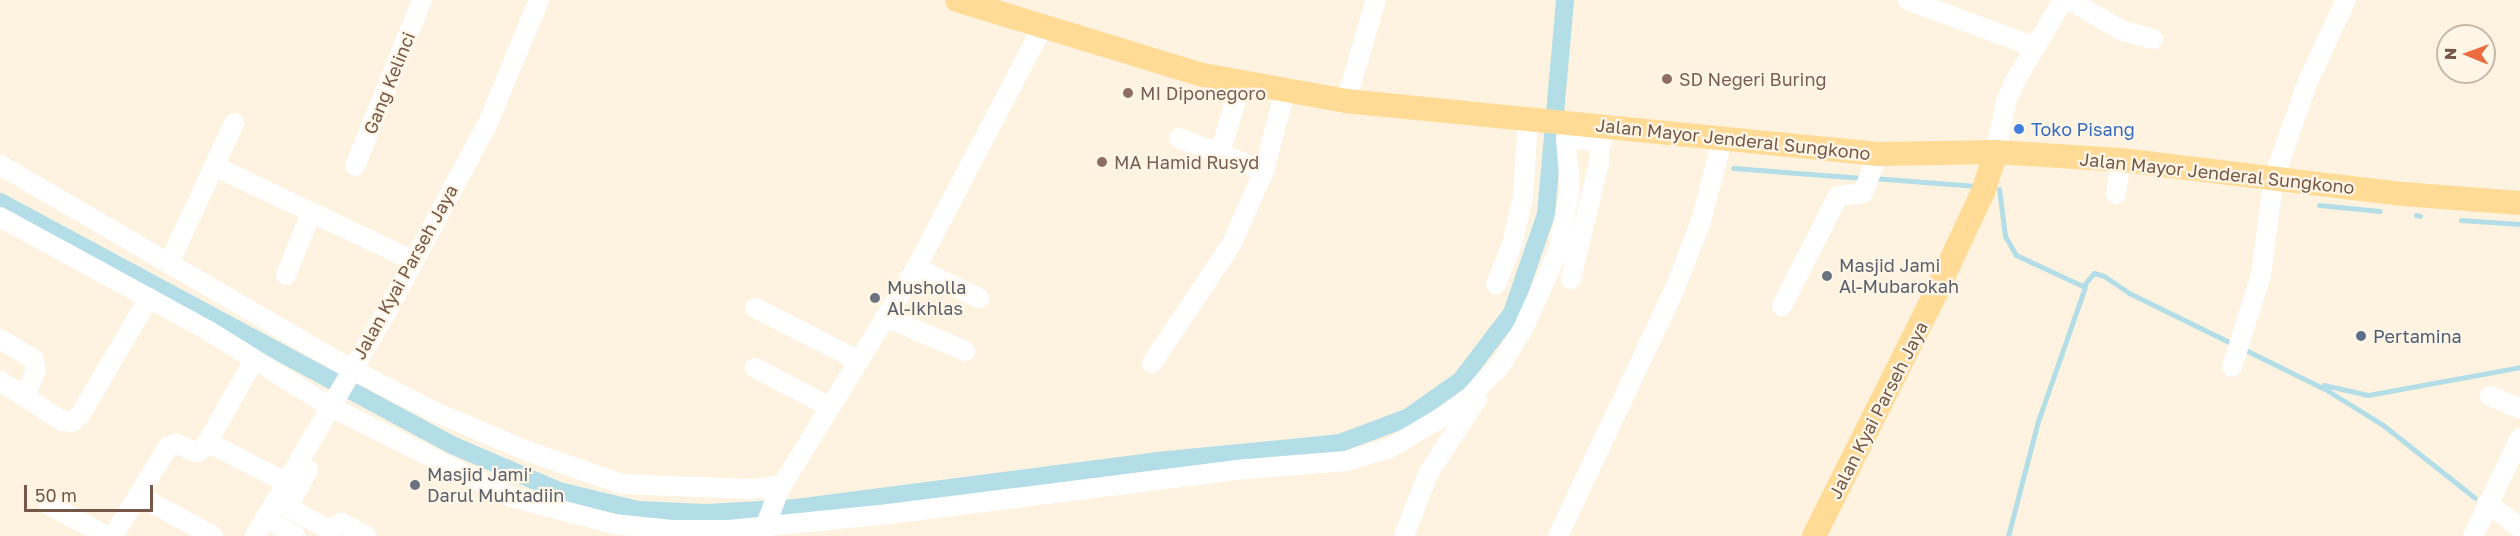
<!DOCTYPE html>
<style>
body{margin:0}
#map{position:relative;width:2520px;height:536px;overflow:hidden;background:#fdf3e0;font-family:"Golos Text",sans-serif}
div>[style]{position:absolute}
.stream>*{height:5px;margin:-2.5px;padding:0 2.5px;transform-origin:2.5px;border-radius:2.5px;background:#b4dee7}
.canal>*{height:18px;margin:-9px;padding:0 9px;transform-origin:9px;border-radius:9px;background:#b4dee7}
.minor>*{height:20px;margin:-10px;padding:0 10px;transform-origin:10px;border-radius:10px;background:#fff}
.major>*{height:24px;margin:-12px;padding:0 12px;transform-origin:12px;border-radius:12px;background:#ffdb95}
.dots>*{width:16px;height:16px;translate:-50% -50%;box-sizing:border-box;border:3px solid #fff6e7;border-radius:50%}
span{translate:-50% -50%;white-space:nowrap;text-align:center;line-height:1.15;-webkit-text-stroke:4.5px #fff6e7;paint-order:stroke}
.education-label{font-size:18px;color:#785e54}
.left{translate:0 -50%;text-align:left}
.street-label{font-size:18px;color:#755847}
.shop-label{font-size:18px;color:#366cbe}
.worship-label{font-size:18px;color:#5b616d}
.service-label{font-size:18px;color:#4e5e75}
.north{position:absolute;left:2436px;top:24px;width:60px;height:60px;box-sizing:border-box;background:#fff6e7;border:2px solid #c8b7a7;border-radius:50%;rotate:271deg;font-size:16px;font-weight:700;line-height:24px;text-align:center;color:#755847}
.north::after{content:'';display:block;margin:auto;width:21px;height:27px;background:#ec6c40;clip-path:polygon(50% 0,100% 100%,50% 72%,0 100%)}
.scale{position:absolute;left:24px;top:485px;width:129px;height:27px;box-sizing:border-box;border:3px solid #755847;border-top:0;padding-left:8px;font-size:18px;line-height:21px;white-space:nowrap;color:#755847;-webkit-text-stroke:4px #fff6e7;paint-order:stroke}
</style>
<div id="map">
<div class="stream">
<div style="left:1733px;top:168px;width:130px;rotate:4.4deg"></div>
<div style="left:1873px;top:178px;width:104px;rotate:4.4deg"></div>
<div style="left:1999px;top:189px;width:47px;rotate:82.7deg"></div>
<div style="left:2005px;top:236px;width:22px;rotate:60deg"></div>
<div style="left:2016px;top:255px;width:76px;rotate:24.9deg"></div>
<div style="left:2085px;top:287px;width:142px;rotate:109.3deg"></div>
<div style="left:2038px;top:421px;width:119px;rotate:104.6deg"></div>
<div style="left:2319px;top:205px;width:61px;rotate:5.6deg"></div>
<div style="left:2416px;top:215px;width:4px;rotate:14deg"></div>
<div style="left:2461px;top:220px;width:59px;rotate:3.9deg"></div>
<div style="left:2083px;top:286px;width:17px;rotate:-50deg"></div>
<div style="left:2094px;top:273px;width:10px;rotate:17deg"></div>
<div style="left:2104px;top:276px;width:30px;rotate:34deg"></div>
<div style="left:2129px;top:293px;width:218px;rotate:26.1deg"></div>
<div style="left:2325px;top:389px;width:68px;rotate:31.8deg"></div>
<div style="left:2383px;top:425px;width:117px;rotate:38.4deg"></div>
<div style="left:2324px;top:385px;width:45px;rotate:12.8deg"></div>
<div style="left:2368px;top:395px;width:155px;rotate:-10.4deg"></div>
</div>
<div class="canal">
<div style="left:0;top:202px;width:513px;rotate:28.26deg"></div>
<div style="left:452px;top:445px;width:116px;rotate:23.3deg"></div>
<div style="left:559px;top:491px;width:81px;rotate:13.5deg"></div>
<div style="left:638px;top:510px;width:68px;rotate:2.5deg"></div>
<div style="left:706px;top:513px;width:90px;rotate:-3.2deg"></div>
<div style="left:796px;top:508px;width:364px;rotate:-7.4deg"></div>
<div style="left:1157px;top:461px;width:184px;rotate:-5.6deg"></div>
<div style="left:1340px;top:443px;width:72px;rotate:-20.5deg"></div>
<div style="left:1407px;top:418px;width:66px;rotate:-35.1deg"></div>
<div style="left:1461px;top:380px;width:84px;rotate:-52.7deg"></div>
<div style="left:1512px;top:313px;width:105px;rotate:-71deg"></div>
<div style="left:1546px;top:214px;width:215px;rotate:-84.9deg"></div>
</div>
<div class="minor">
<div style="left:1908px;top:0;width:135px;rotate:20.3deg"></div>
<div style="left:2069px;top:0;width:62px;rotate:29.9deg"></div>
<div style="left:2123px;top:31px;width:31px;rotate:15deg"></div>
<div style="left:1346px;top:101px;width:105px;rotate:-73.5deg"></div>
<div style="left:1179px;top:138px;width:91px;rotate:21.2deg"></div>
<div style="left:1220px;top:152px;width:71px;rotate:-72.8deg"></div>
<div style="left:1996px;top:152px;width:51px;rotate:-78.7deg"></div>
<div style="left:2006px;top:102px;width:23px;rotate:-67deg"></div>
<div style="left:2015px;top:81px;width:94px;rotate:-59.3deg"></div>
<div style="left:0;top:165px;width:406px;rotate:30.2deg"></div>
<div style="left:351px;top:369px;width:94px;rotate:27.1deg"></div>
<div style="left:435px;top:412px;width:97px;rotate:23.1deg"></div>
<div style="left:524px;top:450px;width:104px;rotate:19.1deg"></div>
<div style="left:622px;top:484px;width:130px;rotate:2.2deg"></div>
<div style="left:752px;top:489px;width:31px;rotate:-7deg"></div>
<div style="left:214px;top:166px;width:219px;rotate:25.4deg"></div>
<div style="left:355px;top:166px;width:179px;rotate:-68deg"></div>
<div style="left:2116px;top:194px;width:34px;rotate:-82deg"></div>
<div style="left:0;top:217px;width:238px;rotate:28.6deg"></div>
<div style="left:209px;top:331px;width:142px;rotate:32deg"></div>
<div style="left:329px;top:406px;width:203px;rotate:26.6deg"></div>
<div style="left:511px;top:497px;width:106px;rotate:14.7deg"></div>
<div style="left:614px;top:524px;width:58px;rotate:5.9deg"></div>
<div style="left:672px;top:530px;width:57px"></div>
<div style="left:729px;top:530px;width:161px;rotate:-5.7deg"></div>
<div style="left:889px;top:514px;width:361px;rotate:-7.2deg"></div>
<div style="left:1247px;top:469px;width:99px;rotate:-4.6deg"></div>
<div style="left:1346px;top:461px;width:46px;rotate:-16.5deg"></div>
<div style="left:1390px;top:448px;width:63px;rotate:-30.7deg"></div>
<div style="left:1444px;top:416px;width:32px;rotate:-36deg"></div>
<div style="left:1470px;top:397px;width:50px;rotate:-47.4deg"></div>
<div style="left:170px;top:261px;width:152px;rotate:-65.1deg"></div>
<div style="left:916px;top:268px;width:70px;rotate:25.5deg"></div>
<div style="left:286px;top:275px;width:67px;rotate:-68deg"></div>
<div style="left:1571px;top:279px;width:120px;rotate:-76.5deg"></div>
<div style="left:1599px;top:162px;width:34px;rotate:-87deg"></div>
<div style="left:1496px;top:284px;width:43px;rotate:-68.2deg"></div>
<div style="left:1512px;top:244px;width:48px;rotate:-76.8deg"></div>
<div style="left:1523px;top:197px;width:78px;rotate:-86.3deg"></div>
<div style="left:1782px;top:306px;width:123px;rotate:-63deg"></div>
<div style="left:1838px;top:196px;width:25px;rotate:-7deg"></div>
<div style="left:1863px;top:193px;width:42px;rotate:-69deg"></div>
<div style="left:755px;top:308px;width:115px;rotate:26.8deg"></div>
<div style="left:885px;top:317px;width:87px;rotate:23deg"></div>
<div style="left:0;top:339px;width:39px;rotate:31deg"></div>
<div style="left:33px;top:359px;width:10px;rotate:73deg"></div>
<div style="left:36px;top:369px;width:30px;rotate:111deg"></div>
<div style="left:1152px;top:363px;width:142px;rotate:-56.2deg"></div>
<div style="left:1231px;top:245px;width:81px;rotate:-66deg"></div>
<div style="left:1264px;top:171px;width:83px;rotate:-75.3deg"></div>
<div style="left:2232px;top:367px;width:96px;rotate:-72.5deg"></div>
<div style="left:2261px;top:275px;width:98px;rotate:-82.4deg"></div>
<div style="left:2274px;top:178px;width:103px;rotate:-70.7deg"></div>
<div style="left:2308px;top:81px;width:89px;rotate:-64.9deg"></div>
<div style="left:755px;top:368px;width:85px;rotate:27.5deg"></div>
<div style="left:1497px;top:370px;width:46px;rotate:-57.3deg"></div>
<div style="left:1522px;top:331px;width:87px;rotate:-65.5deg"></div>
<div style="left:1558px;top:252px;width:64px;rotate:-79.2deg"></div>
<div style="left:1570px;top:189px;width:51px;rotate:-94.5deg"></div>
<div style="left:1566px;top:138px;width:36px;rotate:5deg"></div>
<div style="left:0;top:381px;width:74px;rotate:32.8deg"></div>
<div style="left:62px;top:421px;width:10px;rotate:6deg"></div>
<div style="left:72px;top:422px;width:11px;rotate:-41deg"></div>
<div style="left:80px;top:415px;width:136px;rotate:-59.5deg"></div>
<div style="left:2490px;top:396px;width:33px;rotate:23deg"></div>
<div style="left:207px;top:442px;width:89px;rotate:26.9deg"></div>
<div style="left:139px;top:496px;width:84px;rotate:28.4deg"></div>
<div style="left:276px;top:501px;width:63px;rotate:28.6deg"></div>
<div style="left:331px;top:531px;width:13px;rotate:-39deg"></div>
<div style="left:341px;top:523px;width:28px;rotate:27deg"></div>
<div style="left:2488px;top:503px;width:41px;rotate:38deg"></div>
<div style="left:49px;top:505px;width:66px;rotate:28.1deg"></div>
<div style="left:288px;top:507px;width:42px;rotate:-61.6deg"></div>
<div style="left:266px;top:519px;width:34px;rotate:30deg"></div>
<div style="left:762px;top:535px;width:48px;rotate:-69.3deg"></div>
<div style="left:779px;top:490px;width:261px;rotate:-58.3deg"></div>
<div style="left:916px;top:268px;width:273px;rotate:-62.3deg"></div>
<div style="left:113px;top:536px;width:105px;rotate:-58.3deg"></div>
<div style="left:168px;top:447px;width:9px;rotate:-21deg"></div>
<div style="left:176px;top:444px;width:22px;rotate:21deg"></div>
<div style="left:197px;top:452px;width:8px;rotate:-30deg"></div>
<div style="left:204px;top:448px;width:101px;rotate:-60.4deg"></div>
<div style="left:255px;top:536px;width:259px;rotate:-59.6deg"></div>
<div style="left:386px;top:313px;width:213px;rotate:-61.8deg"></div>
<div style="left:487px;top:125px;width:135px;rotate:-67.4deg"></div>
<div style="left:1404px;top:536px;width:69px;rotate:-68.7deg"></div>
<div style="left:1429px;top:472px;width:87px;rotate:-56.7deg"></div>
<div style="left:1558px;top:536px;width:269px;rotate:-64.7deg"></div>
<div style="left:1673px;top:293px;width:77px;rotate:-68.7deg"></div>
<div style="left:1701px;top:221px;width:87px;rotate:-75.3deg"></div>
<div style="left:2473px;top:536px;width:109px;rotate:-64.4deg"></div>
</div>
<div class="major">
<div style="left:957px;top:0;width:257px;rotate:17deg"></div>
<div style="left:1203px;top:75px;width:145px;rotate:10.3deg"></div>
<div style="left:1346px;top:101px;width:535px;rotate:5.69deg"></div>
<div style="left:1878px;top:154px;width:118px;rotate:-1deg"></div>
<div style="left:1996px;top:152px;width:125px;rotate:3.7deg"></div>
<div style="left:2121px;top:160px;width:284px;rotate:6.9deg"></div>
<div style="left:2403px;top:194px;width:117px;rotate:4.4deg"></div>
<div style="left:1814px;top:536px;width:275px;rotate:-63.4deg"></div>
<div style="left:1937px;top:290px;width:108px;rotate:-64.9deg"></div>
<div style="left:1983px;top:192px;width:42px;rotate:-72deg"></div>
</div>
<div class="dots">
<div style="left:1667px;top:79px;background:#8d6e63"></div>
<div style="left:1128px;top:93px;background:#8d6e63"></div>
<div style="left:2019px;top:129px;background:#3f7fe0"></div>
<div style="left:1102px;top:162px;background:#8d6e63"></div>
<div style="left:1827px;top:276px;background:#6b7280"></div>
<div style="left:875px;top:298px;background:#6b7280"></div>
<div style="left:2361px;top:336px;background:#5c6f8a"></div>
<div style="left:415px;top:485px;background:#6b7280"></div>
</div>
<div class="education-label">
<span class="left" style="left:1679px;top:79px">SD Negeri Buring</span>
<span class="left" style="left:1140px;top:93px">MI Diponegoro</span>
<span class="left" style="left:1114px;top:162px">MA Hamid Rusyd</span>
</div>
<div class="street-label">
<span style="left:389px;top:83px;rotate:-68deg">Gang Kelinci</span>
<span style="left:1733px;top:139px;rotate:6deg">Jalan Mayor Jenderal Sungkono</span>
<span style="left:2217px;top:173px;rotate:6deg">Jalan Mayor Jenderal Sungkono</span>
<span style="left:405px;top:272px;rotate:-61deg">Jalan Kyai Parseh Jaya</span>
<span style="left:1878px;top:410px;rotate:-63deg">Jalan Kyai Parseh Jaya</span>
</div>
<div class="shop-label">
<span class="left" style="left:2031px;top:129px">Toko Pisang</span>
</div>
<div class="worship-label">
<span class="left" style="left:1839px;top:276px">Masjid Jami<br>Al-Mubarokah</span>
<span class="left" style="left:887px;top:298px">Musholla<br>Al-Ikhlas</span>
<span class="left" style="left:427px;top:485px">Masjid Jami'<br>Darul Muhtadiin</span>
</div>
<div class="service-label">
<span class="left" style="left:2373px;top:336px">Pertamina</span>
</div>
<div class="north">N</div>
<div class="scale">50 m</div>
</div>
